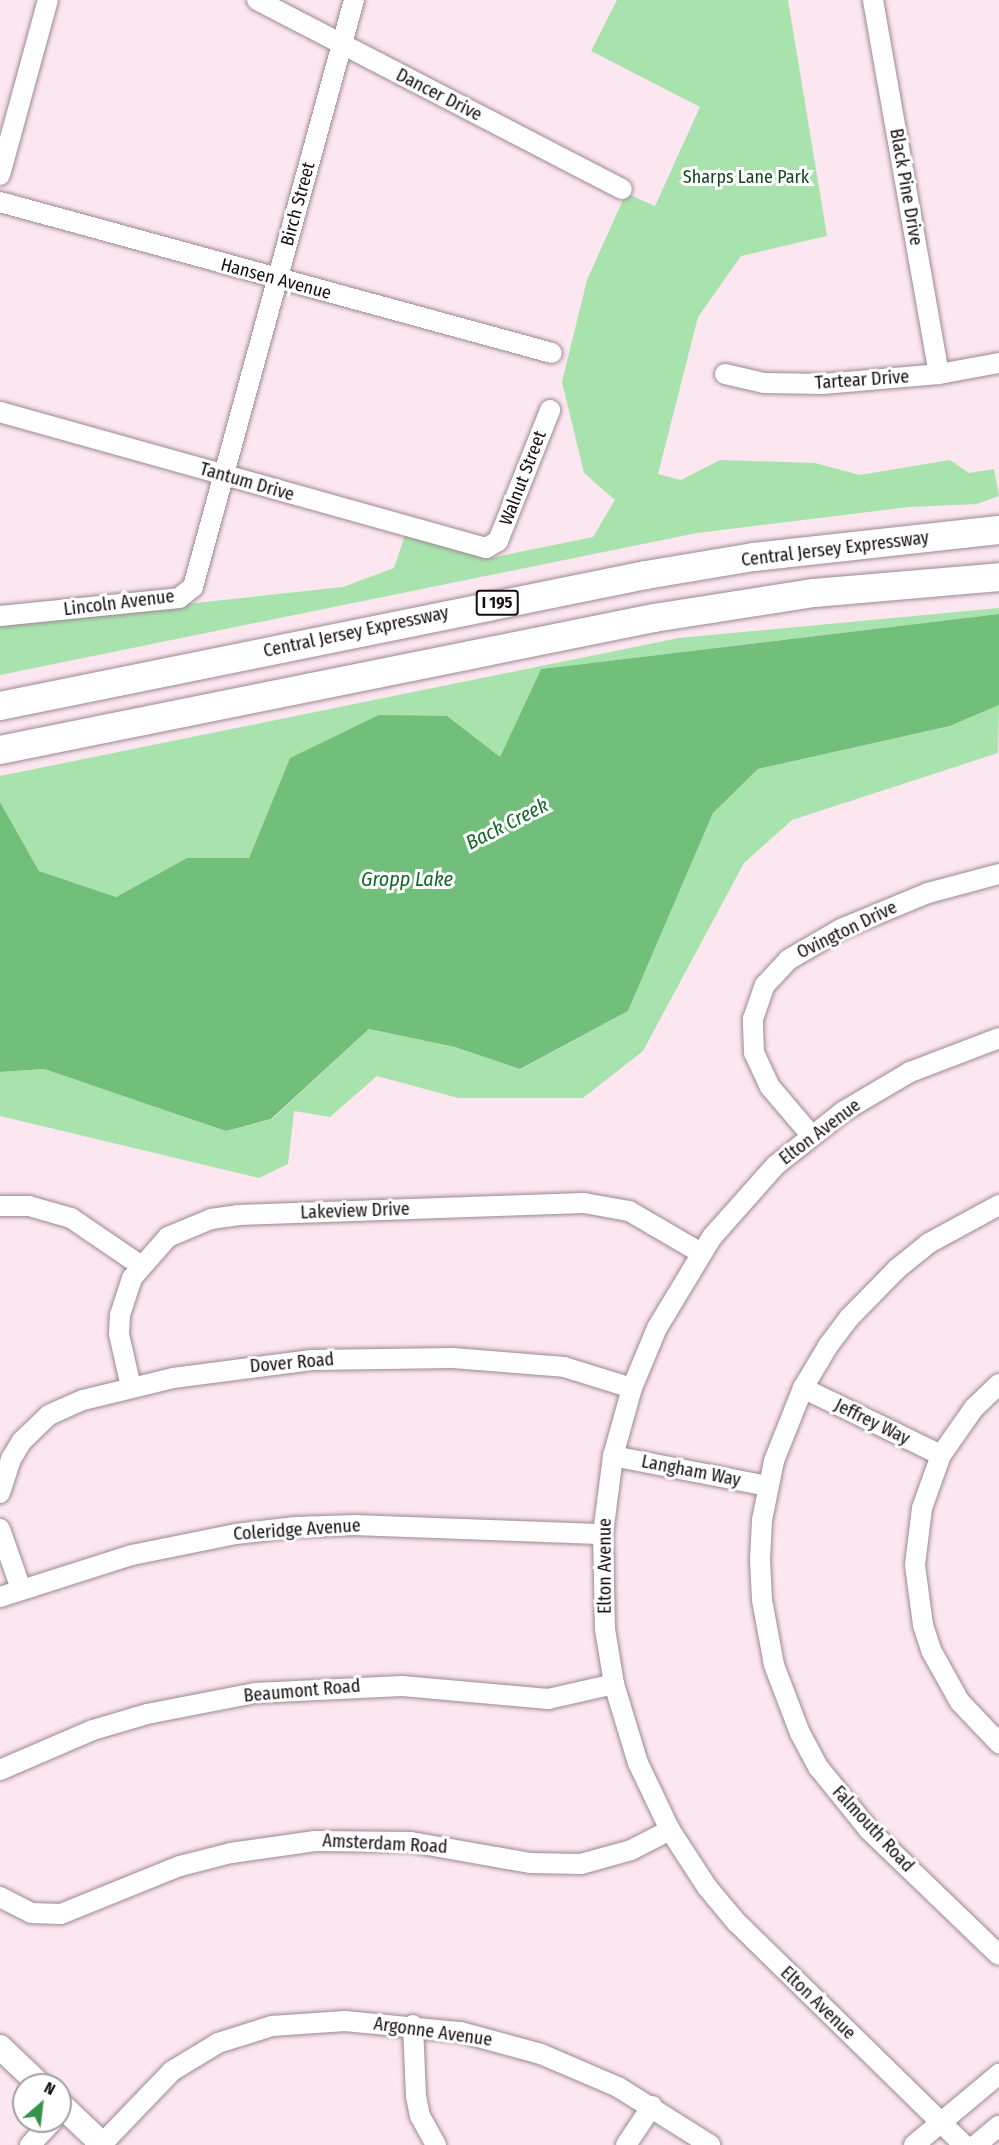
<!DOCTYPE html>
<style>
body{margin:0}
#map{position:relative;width:999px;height:2145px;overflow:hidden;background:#fce6f0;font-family:"Fira Sans Condensed",sans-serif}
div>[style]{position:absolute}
.green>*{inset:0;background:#a8e3ae}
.water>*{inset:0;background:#71bf7b}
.roads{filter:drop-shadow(0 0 2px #9d8992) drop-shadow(0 0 2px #9d8992)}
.minor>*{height:20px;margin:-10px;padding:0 10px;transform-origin:10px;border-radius:10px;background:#fff}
.major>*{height:24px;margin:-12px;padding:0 12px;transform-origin:12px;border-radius:12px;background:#fff}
.highway>*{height:28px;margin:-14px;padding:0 14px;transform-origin:14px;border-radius:14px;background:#fff}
span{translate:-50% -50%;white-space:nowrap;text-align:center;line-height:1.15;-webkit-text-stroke:6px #fff;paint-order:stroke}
.shield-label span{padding:2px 4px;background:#fff;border:2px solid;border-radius:4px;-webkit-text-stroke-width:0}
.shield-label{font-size:16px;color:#150e11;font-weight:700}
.street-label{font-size:18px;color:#150e11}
.park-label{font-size:18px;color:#0e471c}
.water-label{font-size:20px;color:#116628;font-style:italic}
.north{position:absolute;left:12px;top:2073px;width:60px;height:60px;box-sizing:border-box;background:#fff;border:2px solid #a19fa0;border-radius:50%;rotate:28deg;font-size:16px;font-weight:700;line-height:24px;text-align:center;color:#150e11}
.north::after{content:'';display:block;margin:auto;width:21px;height:27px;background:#349448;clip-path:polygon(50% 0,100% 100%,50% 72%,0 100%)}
</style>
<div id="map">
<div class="green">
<div style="clip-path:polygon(617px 0,788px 0,827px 236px,741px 256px,698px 317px,658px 474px,681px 480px,720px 460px,815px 463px,860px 475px,950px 460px,969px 473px,994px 469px,999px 496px,977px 504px,909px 507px,697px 533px,0 675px,0 624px,343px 587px,394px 568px,405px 535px,495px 557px,593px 537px,615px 500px,584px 473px,562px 382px,587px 280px,626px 193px,655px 206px,700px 107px,591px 51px)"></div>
<div style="clip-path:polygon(999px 608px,999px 614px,541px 669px,500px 757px,447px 717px,290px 758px,249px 858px,187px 858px,116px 897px,39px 871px,0 802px,0 776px,679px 638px)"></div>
<div style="clip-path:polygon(999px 705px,998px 753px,792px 820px,744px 863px,643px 1051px,583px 1098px,458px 1098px,377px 1076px,330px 1117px,294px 1111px,288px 1164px,259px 1178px,0 1116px,0 1072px,44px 1069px,226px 1131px,272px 1119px,369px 1029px,455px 1047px,521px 1069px,628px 1011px,713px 813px,758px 769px,950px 726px)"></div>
</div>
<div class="water">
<div style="clip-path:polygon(999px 614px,999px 705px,950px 726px,758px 769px,713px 813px,628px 1011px,520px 1069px,455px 1047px,369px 1029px,271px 1119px,226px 1131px,44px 1069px,0 1072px,0 802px,39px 871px,116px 897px,187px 858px,249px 858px,290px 758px,379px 715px,447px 716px,500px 757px,541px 669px)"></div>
</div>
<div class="roads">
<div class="minor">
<div style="left:257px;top:0;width:411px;rotate:27.4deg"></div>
<div style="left:873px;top:0;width:380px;rotate:80deg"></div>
<div style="left:0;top:175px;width:181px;rotate:-74.7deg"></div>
<div style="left:0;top:202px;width:572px;rotate:15.3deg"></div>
<div style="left:725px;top:374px;width:40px;rotate:13deg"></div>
<div style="left:764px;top:383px;width:59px;rotate:1deg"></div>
<div style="left:823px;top:384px;width:116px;rotate:-4.9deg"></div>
<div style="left:939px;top:374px;width:61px;rotate:-10.4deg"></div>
<div style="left:0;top:412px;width:505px;rotate:15.63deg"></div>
<div style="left:486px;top:548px;width:14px;rotate:-30deg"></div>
<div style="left:498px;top:541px;width:141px;rotate:-68.3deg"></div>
<div style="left:0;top:616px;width:180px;rotate:-5.7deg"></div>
<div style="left:179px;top:598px;width:18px;rotate:-38deg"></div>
<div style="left:193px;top:587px;width:609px;rotate:-74.66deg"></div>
<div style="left:811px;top:1135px;width:63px;rotate:-130.5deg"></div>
<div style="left:770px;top:1087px;width:38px;rotate:-115deg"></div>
<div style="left:754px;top:1053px;width:34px;rotate:-92deg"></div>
<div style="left:753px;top:1019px;width:36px;rotate:-71deg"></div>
<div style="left:765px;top:985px;width:34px;rotate:-47deg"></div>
<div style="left:788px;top:960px;width:61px;rotate:-30.3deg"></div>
<div style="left:841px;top:929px;width:94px;rotate:-22.5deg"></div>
<div style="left:928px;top:893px;width:73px;rotate:-15deg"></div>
<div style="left:999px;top:1205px;width:80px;rotate:151.5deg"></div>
<div style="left:929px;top:1243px;width:41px;rotate:140.9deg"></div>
<div style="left:897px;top:1269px;width:69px;rotate:134.4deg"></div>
<div style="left:849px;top:1318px;width:35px;rotate:127deg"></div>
<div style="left:828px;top:1346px;width:49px;rotate:120.8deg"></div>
<div style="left:803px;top:1388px;width:79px;rotate:111.7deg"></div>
<div style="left:774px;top:1461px;width:60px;rotate:101.5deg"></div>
<div style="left:762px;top:1520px;width:40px;rotate:92.9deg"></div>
<div style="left:760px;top:1560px;width:40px;rotate:87.1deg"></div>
<div style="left:762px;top:1600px;width:66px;rotate:79.5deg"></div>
<div style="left:774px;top:1665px;width:73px;rotate:69.1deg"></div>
<div style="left:800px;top:1733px;width:40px;rotate:62deg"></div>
<div style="left:819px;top:1768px;width:80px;rotate:51.1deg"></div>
<div style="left:869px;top:1830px;width:180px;rotate:43.9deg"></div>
<div style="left:0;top:1206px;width:29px"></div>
<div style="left:29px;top:1206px;width:44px;rotate:15.9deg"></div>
<div style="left:71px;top:1218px;width:83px;rotate:34.3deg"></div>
<div style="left:999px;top:1384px;width:35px;rotate:136deg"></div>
<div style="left:974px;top:1408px;width:57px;rotate:125.1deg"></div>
<div style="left:941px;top:1455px;width:56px;rotate:109.7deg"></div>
<div style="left:922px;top:1508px;width:57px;rotate:97deg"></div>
<div style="left:915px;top:1565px;width:61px;rotate:82.4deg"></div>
<div style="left:923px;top:1625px;width:28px;rotate:72deg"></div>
<div style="left:932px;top:1652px;width:57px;rotate:60.8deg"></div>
<div style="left:960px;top:1702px;width:57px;rotate:46.4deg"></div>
<div style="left:131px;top:1387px;width:54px;rotate:-102.8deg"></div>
<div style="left:119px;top:1334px;width:19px;rotate:-87deg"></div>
<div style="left:120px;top:1315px;width:39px;rotate:-72deg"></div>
<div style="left:132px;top:1278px;width:55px;rotate:-48.7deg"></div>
<div style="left:168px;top:1237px;width:47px;rotate:-22.7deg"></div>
<div style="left:211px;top:1219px;width:27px;rotate:-8deg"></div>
<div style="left:238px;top:1215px;width:346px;rotate:-2deg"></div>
<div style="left:584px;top:1203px;width:46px;rotate:10.1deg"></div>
<div style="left:629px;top:1211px;width:83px;rotate:30.3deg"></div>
<div style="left:803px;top:1388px;width:153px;rotate:25.9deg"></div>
<div style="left:613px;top:1456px;width:158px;rotate:11deg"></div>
<div style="left:0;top:1493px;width:36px;rotate:-72deg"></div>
<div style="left:11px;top:1459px;width:21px;rotate:-59deg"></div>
<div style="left:22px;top:1441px;width:37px;rotate:-44deg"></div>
<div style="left:49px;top:1415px;width:37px;rotate:-24deg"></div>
<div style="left:83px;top:1400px;width:93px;rotate:-13.7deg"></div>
<div style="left:173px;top:1378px;width:140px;rotate:-7.4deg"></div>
<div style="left:312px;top:1360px;width:141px;rotate:-0.8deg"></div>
<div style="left:453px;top:1358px;width:111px;rotate:4.6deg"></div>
<div style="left:564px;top:1367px;width:71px;rotate:17.2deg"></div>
<div style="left:0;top:1529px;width:64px;rotate:70.7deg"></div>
<div style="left:0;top:1597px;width:139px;rotate:-17.7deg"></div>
<div style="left:132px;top:1555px;width:106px;rotate:-11.4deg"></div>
<div style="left:236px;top:1534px;width:60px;rotate:-6.7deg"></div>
<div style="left:296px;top:1527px;width:60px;rotate:-1.9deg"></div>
<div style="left:356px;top:1525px;width:247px;rotate:2.1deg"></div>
<div style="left:0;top:1770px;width:101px;rotate:-23.3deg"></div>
<div style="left:93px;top:1730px;width:56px;rotate:-16.5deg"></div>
<div style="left:147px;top:1714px;width:110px;rotate:-11deg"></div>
<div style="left:255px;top:1693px;width:147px;rotate:-2.7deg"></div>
<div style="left:402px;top:1686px;width:147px;rotate:5.1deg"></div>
<div style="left:548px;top:1699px;width:68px;rotate:-12.8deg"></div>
<div style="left:0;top:1897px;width:35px;rotate:27deg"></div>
<div style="left:31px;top:1913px;width:30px;rotate:2deg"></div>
<div style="left:61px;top:1914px;width:128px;rotate:-22deg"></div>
<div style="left:180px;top:1866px;width:53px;rotate:-14.3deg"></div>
<div style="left:231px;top:1853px;width:85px;rotate:-8.1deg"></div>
<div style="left:315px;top:1841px;width:96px;rotate:0.6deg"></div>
<div style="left:411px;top:1842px;width:121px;rotate:10deg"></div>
<div style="left:530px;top:1863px;width:51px;rotate:1.1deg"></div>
<div style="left:581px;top:1864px;width:52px;rotate:-15.6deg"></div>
<div style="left:631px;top:1850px;width:44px;rotate:-27.1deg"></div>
<div style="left:413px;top:2025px;width:71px;rotate:87.6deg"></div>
<div style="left:416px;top:2096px;width:20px;rotate:79deg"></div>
<div style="left:420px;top:2116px;width:33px;rotate:61deg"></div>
<div style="left:102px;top:2144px;width:101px;rotate:-46.2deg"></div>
<div style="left:172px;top:2071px;width:54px;rotate:-31.3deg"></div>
<div style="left:218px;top:2043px;width:57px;rotate:-17.5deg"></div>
<div style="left:272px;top:2026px;width:73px;rotate:-3.9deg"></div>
<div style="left:345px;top:2021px;width:116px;rotate:5.5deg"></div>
<div style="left:460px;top:2032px;width:84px;rotate:15.2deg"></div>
<div style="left:541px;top:2054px;width:84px;rotate:23.2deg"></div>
<div style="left:618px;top:2087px;width:109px;rotate:32.2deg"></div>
<div style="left:30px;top:2145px;width:33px;rotate:-47deg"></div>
<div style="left:626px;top:2145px;width:47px;rotate:-56.3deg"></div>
<div style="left:914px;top:2145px;width:111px;rotate:-39.9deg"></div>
<div style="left:964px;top:2145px;width:318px;rotate:-135.6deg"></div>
<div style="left:737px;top:1923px;width:47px;rotate:-129.8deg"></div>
<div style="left:707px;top:1887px;width:68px;rotate:-123deg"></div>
<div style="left:670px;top:1830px;width:74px;rotate:-115.5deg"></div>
<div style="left:638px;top:1763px;width:83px;rotate:-106.9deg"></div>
<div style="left:614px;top:1684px;width:56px;rotate:-99.3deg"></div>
<div style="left:605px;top:1629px;width:95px;rotate:-91.2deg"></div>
<div style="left:603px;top:1534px;width:79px;rotate:-82.7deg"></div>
<div style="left:613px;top:1456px;width:71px;rotate:-74.4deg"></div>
<div style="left:632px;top:1388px;width:65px;rotate:-67.4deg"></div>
<div style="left:657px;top:1328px;width:106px;rotate:-58.9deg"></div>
<div style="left:712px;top:1237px;width:96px;rotate:-48.4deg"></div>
<div style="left:776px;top:1165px;width:87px;rotate:-38.5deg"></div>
<div style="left:844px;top:1111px;width:77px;rotate:-30.6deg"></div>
<div style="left:910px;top:1072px;width:95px;rotate:-20.9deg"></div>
<div style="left:976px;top:2145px;width:30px;rotate:-40deg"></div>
</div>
<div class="major">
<div style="left:0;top:2047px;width:55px;rotate:43.5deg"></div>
<div style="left:60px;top:2104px;width:59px;rotate:43.6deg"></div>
</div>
<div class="highway">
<div style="left:0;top:706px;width:659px;rotate:-11.46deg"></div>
<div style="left:646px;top:575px;width:109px;rotate:-9.5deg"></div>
<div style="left:754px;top:557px;width:246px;rotate:-6.3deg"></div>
<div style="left:0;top:750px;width:667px;rotate:-11.41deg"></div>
<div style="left:654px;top:618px;width:162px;rotate:-8.9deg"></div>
<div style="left:814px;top:593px;width:186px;rotate:-4.9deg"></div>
</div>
</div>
<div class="shield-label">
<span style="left:497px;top:603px">I 195</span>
</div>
<div class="street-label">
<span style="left:439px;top:95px;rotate:27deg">Dancer Drive</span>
<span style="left:906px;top:187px;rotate:80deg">Black Pine Drive</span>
<span style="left:298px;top:204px;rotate:-75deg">Birch Street</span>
<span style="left:276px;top:279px;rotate:15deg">Hansen Avenue</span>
<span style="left:862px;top:380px;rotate:-4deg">Tartear Drive</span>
<span style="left:523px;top:478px;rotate:-69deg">Walnut Street</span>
<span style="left:247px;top:482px;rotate:16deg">Tantum Drive</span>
<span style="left:835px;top:549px;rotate:-7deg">Central Jersey Expressway</span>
<span style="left:119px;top:603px;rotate:-7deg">Lincoln Avenue</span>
<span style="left:356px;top:632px;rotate:-12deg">Central Jersey Expressway</span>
<span style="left:847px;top:930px;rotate:-26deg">Ovington Drive</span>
<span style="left:820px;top:1132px;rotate:-37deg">Elton Avenue</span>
<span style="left:355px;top:1211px;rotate:-2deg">Lakeview Drive</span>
<span style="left:292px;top:1363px;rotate:-5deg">Dover Road</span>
<span style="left:872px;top:1422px;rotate:26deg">Jeffrey Way</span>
<span style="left:691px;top:1471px;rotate:11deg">Langham Way</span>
<span style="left:297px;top:1530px;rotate:-4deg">Coleridge Avenue</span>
<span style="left:605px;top:1566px;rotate:-90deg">Elton Avenue</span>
<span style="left:302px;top:1691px;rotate:-5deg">Beaumont Road</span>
<span style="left:873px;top:1829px;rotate:47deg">Falmouth Road</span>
<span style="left:385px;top:1844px;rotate:3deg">Amsterdam Road</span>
<span style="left:818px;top:2003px;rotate:44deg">Elton Avenue</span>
<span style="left:433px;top:2032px;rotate:8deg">Argonne Avenue</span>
</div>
<div class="park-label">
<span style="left:746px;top:177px">Sharps Lane Park</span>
</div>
<div class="water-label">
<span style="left:507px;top:824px;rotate:-27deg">Back Creek</span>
<span style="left:407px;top:879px">Gropp Lake</span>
</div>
<div class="north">N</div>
</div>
